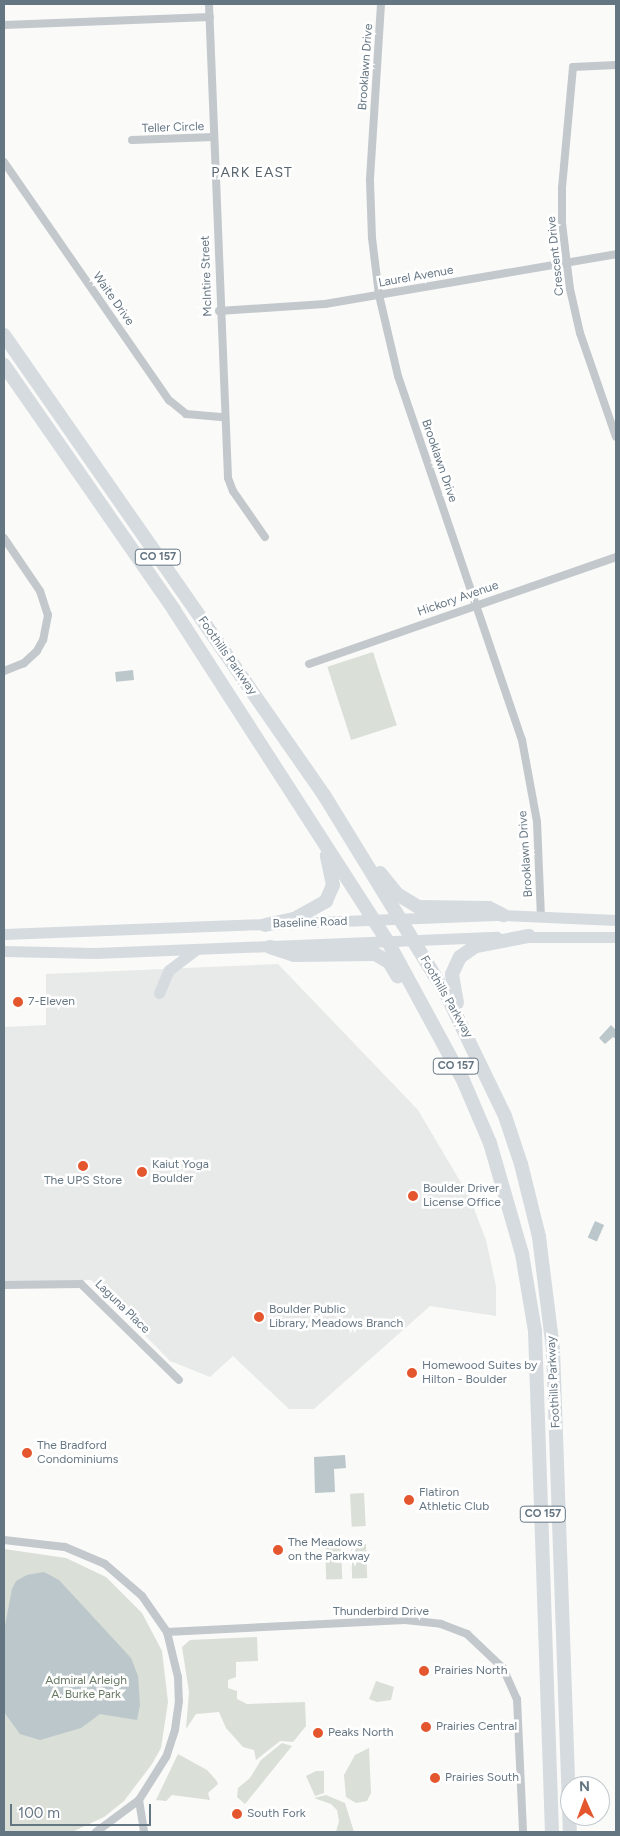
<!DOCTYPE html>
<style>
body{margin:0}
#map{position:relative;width:620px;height:1836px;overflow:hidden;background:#fafaf8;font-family:Figtree,sans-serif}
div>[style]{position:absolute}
.built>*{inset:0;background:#e8e9e9}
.green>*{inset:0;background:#dadfd7;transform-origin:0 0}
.water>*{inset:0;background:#bbc7cb;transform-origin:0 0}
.street>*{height:8px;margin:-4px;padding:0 4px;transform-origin:4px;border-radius:4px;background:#c3c8cc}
.secondary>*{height:11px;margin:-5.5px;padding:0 5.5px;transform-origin:5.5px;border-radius:5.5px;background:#d6dbdf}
.highway>*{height:14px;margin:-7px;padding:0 7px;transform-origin:7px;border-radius:7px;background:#d6dbdf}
.dots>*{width:14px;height:14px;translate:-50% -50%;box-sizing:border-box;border:2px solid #fff;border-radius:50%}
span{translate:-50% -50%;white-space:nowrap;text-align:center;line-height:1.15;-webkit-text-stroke:5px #fff;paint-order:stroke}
.shield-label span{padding:1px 4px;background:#fff;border:1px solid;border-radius:4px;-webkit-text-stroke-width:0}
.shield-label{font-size:11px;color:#657683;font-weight:700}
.street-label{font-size:12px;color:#657683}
.poi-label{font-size:12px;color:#657683}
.left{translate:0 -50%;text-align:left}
.park-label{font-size:12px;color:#687a64}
.neighbourhood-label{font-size:14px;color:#57646e;letter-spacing:1px}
.frame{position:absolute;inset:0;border:5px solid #657683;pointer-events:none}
.north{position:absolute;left:560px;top:1776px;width:50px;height:50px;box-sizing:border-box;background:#fff;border:1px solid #c1c8cd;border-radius:50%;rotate:358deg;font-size:14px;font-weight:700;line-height:20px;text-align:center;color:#657683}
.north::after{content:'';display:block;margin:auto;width:18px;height:22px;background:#e4572e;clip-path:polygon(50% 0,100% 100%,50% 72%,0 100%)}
.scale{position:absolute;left:10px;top:1804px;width:141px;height:22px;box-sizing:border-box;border:2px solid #657683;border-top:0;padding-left:6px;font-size:15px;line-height:18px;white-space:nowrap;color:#657683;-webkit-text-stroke:4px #fff;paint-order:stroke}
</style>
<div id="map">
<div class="built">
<div style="clip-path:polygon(278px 964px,418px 1110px,470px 1198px,486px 1240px,496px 1286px,496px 1316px,430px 1306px,314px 1409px,289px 1409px,233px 1356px,210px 1377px,170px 1361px,91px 1280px,4px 1282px,4px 1027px,46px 1025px,46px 974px)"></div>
</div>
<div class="green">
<div style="left:373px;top:652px;width:77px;height:48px;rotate:72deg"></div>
<div style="left:364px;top:1493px;width:33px;height:14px;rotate:87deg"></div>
<div style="left:366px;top:1544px;width:34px;height:15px;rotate:88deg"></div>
<div style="left:341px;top:1545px;width:34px;height:16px;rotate:88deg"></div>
<div style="clip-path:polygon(4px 1549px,66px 1558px,106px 1577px,142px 1613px,162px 1651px,168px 1702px,161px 1748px,152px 1764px,124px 1801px,104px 1817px,72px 1832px,4px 1832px)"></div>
<div style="clip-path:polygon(257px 1637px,258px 1661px,236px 1662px,236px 1677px,228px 1680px,228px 1688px,237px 1691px,237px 1699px,247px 1704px,305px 1702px,306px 1726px,293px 1742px,280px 1741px,256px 1760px,254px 1750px,243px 1747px,226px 1728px,219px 1712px,196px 1714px,186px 1729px,189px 1692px,182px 1647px,190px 1640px)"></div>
<div style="clip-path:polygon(376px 1681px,394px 1687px,391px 1700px,377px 1702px,369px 1699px)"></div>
<div style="clip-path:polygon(282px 1743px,292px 1746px,245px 1804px,237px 1797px,238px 1788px,250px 1778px,261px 1760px)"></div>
<div style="clip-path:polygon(369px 1748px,371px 1793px,367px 1801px,356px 1803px,346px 1797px,344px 1775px,355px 1755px)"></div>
<div style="clip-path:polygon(178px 1754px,207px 1770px,216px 1780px,218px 1784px,208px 1793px,210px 1800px,172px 1795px,166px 1801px,156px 1800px)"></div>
<div style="clip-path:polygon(316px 1771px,324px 1771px,324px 1793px,315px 1796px,306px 1776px)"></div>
<div style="clip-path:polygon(326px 1795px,345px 1803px,354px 1832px,336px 1832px,339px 1821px,337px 1810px,331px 1804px,314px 1798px)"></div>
</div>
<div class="water">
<div style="left:133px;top:670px;width:10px;height:18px;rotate:84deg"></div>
<div style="clip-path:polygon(611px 1025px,616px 1030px,616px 1039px,613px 1037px,605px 1044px,599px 1038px)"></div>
<div style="left:595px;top:1221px;width:10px;height:18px;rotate:24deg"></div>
<div style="clip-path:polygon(345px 1455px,346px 1468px,334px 1469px,335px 1492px,315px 1493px,314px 1457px)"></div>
<div style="clip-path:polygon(44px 1572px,59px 1580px,131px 1658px,138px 1676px,140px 1705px,137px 1720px,100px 1714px,81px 1728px,40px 1740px,20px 1734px,4px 1712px,4px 1631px,12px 1589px,16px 1581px,27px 1575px)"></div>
</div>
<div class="street">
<div style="left:209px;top:4px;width:474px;rotate:87.7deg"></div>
<div style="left:228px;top:478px;width:14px;rotate:69deg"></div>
<div style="left:233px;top:491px;width:56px;rotate:55.2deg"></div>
<div style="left:381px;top:4px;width:177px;rotate:93.6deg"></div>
<div style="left:370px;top:181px;width:57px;rotate:88deg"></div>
<div style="left:372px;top:238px;width:57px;rotate:83deg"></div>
<div style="left:379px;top:295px;width:83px;rotate:76.8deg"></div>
<div style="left:398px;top:376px;width:385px;rotate:71.2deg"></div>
<div style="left:522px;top:740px;width:83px;rotate:79.6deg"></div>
<div style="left:537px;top:822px;width:95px;rotate:87.6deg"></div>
<div style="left:4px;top:25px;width:206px;rotate:-2.2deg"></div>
<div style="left:616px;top:65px;width:43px;rotate:177.3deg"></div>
<div style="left:573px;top:67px;width:121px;rotate:95.2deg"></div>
<div style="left:562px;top:188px;width:35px;rotate:90deg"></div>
<div style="left:562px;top:223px;width:66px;rotate:83.1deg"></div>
<div style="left:570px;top:289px;width:45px;rotate:77.2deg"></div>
<div style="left:580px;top:333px;width:110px;rotate:70.9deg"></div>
<div style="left:132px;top:140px;width:82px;rotate:-2.1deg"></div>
<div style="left:4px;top:162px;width:290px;rotate:55.3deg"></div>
<div style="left:169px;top:400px;width:22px;rotate:39deg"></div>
<div style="left:186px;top:414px;width:38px;rotate:5deg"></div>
<div style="left:219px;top:311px;width:106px;rotate:-3.8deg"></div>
<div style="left:325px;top:304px;width:295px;rotate:-9.7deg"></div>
<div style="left:4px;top:538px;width:64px;rotate:55.8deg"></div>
<div style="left:40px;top:591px;width:25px;rotate:72deg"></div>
<div style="left:48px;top:615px;width:25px;rotate:101deg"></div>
<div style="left:43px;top:640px;width:13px;rotate:119deg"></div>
<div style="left:37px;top:651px;width:18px;rotate:137deg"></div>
<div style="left:24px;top:663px;width:22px;rotate:158deg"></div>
<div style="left:309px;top:664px;width:325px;rotate:-19.2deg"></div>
<div style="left:4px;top:1285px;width:77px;rotate:-0.7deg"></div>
<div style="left:81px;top:1284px;width:137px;rotate:44.4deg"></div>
<div style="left:4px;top:1540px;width:61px;rotate:6.5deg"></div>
<div style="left:65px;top:1547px;width:43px;rotate:23deg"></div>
<div style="left:105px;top:1564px;width:49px;rotate:40.9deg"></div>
<div style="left:142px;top:1596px;width:44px;rotate:55.2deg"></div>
<div style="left:167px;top:1632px;width:46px;rotate:76.3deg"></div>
<div style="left:178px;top:1677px;width:24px;rotate:88deg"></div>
<div style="left:179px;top:1701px;width:29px;rotate:98deg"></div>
<div style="left:175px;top:1730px;width:28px;rotate:108deg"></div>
<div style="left:166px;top:1757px;width:51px;rotate:122.1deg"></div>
<div style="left:139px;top:1800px;width:54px;rotate:143.3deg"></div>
<div style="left:167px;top:1632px;width:238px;rotate:-2.9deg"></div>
<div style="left:405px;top:1620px;width:36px;rotate:6deg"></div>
<div style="left:441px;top:1624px;width:28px;rotate:21deg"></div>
<div style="left:467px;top:1634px;width:50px;rotate:43.4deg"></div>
<div style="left:503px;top:1668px;width:34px;rotate:66deg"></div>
<div style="left:517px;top:1699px;width:133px;rotate:87.4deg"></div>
<div style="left:139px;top:1800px;width:32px;rotate:81deg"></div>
</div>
<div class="secondary">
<div style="left:4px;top:934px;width:499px;rotate:-2.2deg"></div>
<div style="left:503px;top:915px;width:113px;rotate:2.5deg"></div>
<div style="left:521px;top:937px;width:95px"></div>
<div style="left:4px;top:951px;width:91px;rotate:1.3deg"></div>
<div style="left:95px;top:953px;width:402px;rotate:-2.3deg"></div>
<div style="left:159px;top:993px;width:25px;rotate:-67deg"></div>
<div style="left:169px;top:970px;width:35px;rotate:-37deg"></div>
</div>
<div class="highway">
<div style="left:4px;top:335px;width:560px;rotate:55.18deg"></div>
<div style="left:324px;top:795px;width:236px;rotate:58.5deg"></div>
<div style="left:447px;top:996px;width:133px;rotate:64.2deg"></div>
<div style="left:505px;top:1116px;width:51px;rotate:71.6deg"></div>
<div style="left:521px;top:1164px;width:75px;rotate:76.1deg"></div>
<div style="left:539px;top:1237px;width:113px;rotate:82.9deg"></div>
<div style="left:553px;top:1349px;width:483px;rotate:88deg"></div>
<div style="left:4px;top:365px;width:298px;rotate:55.2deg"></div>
<div style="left:174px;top:610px;width:395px;rotate:57.2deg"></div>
<div style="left:388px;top:942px;width:157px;rotate:61.5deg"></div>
<div style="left:463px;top:1080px;width:69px;rotate:66.8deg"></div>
<div style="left:490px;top:1143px;width:116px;rotate:73.9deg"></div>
<div style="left:522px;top:1254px;width:78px;rotate:80.4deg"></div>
<div style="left:535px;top:1331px;width:501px;rotate:88.06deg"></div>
<div style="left:380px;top:873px;width:27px;rotate:51deg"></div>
<div style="left:397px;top:894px;width:26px;rotate:31deg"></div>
<div style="left:419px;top:907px;width:70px;rotate:0.8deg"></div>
<div style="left:489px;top:908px;width:16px;rotate:27deg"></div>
<div style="left:265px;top:925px;width:30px;rotate:-12deg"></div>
<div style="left:294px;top:919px;width:37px;rotate:-29deg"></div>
<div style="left:326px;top:901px;width:17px;rotate:-66deg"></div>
<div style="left:333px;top:885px;width:30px;rotate:-102deg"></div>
<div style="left:270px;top:947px;width:25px;rotate:18deg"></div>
<div style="left:294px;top:955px;width:81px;rotate:-0.7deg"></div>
<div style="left:375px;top:954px;width:16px;rotate:30deg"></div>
<div style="left:389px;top:962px;width:17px;rotate:59deg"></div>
<div style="left:457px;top:1003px;width:29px;rotate:-100deg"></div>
<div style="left:452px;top:974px;width:19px;rotate:-65deg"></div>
<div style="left:460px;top:957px;width:19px;rotate:-35deg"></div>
<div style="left:476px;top:946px;width:54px;rotate:-10.7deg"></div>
</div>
<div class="dots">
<div style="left:18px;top:1002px;background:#e4572e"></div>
<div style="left:83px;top:1166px;background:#e4572e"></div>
<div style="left:142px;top:1172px;background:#e4572e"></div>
<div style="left:413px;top:1196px;background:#e4572e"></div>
<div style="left:259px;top:1317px;background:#e4572e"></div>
<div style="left:412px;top:1373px;background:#e4572e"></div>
<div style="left:27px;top:1453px;background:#e4572e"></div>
<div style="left:409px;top:1500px;background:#e4572e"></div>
<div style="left:278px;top:1550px;background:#e4572e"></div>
<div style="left:424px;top:1671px;background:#e4572e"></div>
<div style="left:426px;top:1727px;background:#e4572e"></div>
<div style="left:318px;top:1733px;background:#e4572e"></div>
<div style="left:435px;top:1778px;background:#e4572e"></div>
<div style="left:237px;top:1814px;background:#e4572e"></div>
</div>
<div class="shield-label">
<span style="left:158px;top:557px">CO 157</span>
<span style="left:456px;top:1066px">CO 157</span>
<span style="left:543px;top:1514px">CO 157</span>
</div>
<div class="street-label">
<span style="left:366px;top:67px;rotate:-86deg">Brooklawn Drive</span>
<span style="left:173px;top:128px;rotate:-2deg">Teller Circle</span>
<span style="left:556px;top:256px;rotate:-96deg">Crescent Drive</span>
<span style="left:207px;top:276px;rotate:-92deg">McIntire Street</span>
<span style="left:416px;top:277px;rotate:-10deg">Laurel Avenue</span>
<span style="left:113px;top:299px;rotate:55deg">Waite Drive</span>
<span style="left:439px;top:461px;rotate:71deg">Brooklawn Drive</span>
<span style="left:458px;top:599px;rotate:-19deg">Hickory Avenue</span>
<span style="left:227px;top:656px;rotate:55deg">Foothills Parkway</span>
<span style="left:526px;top:854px;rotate:-94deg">Brooklawn Drive</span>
<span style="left:310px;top:923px;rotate:-2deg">Baseline Road</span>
<span style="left:446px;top:997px;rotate:60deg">Foothills Parkway</span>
<span style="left:122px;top:1307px;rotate:44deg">Laguna Place</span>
<span style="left:554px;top:1382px;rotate:-93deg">Foothills Parkway</span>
<span style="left:381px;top:1612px">Thunderbird Drive</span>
</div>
<div class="poi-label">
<span class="left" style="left:28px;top:1002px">7-Eleven</span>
<span class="left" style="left:152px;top:1172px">Kaiut Yoga<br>Boulder</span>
<span style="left:83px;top:1181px">The UPS Store</span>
<span class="left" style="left:423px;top:1196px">Boulder Driver<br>License Office</span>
<span class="left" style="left:269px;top:1317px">Boulder Public<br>Library, Meadows Branch</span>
<span class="left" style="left:422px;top:1373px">Homewood Suites by<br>Hilton - Boulder</span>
<span class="left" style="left:37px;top:1453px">The Bradford<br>Condominiums</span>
<span class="left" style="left:419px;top:1500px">Flatiron<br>Athletic Club</span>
<span class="left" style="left:288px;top:1550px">The Meadows<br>on the Parkway</span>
<span class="left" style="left:434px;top:1671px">Prairies North</span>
<span class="left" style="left:436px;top:1727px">Prairies Central</span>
<span class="left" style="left:328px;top:1733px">Peaks North</span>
<span class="left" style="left:445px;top:1778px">Prairies South</span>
<span class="left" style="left:247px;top:1814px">South Fork</span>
</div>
<div class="park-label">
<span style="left:86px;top:1688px">Admiral Arleigh<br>A. Burke Park</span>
</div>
<div class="neighbourhood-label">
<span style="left:252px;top:173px">PARK EAST</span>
</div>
<div class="frame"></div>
<div class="north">N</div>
<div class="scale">100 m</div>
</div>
